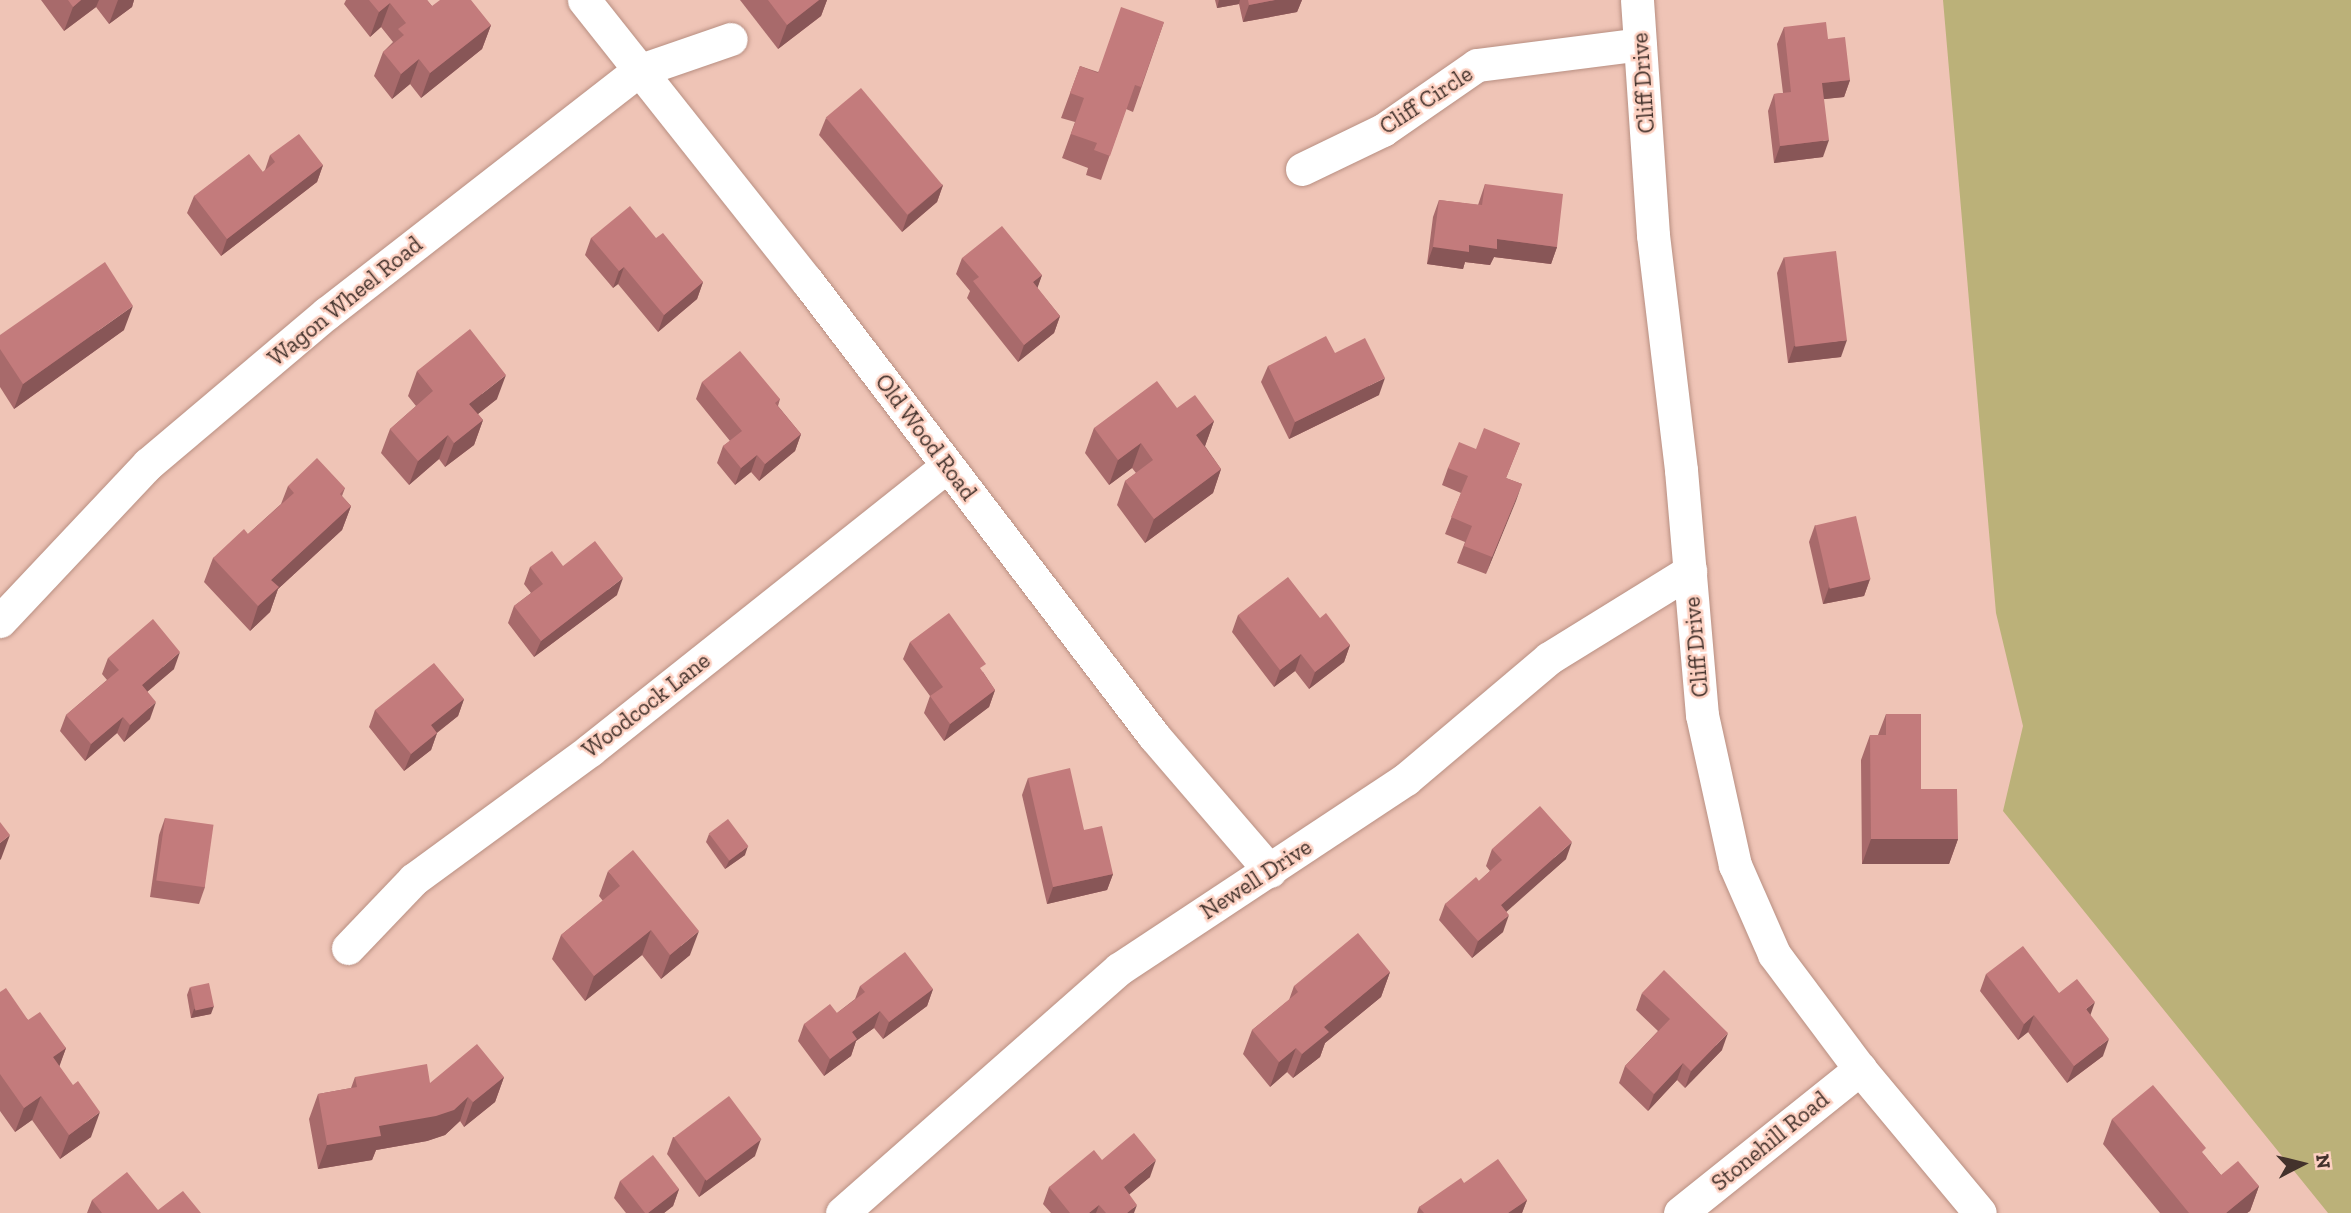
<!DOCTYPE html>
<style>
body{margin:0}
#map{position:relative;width:2351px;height:1213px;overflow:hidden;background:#efc4b6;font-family:"Zilla Slab",serif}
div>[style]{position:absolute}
.green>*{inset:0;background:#bbb179}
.roads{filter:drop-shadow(0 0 2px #b88f82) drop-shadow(0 0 2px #b88f82)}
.minor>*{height:33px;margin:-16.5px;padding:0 16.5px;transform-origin:16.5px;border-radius:16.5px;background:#fff}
.wall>*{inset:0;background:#a86a6b}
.shaded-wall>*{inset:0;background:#885657}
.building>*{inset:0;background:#c37b7c;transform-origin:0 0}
span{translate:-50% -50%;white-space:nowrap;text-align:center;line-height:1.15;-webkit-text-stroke:5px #fdd1c2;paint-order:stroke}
.street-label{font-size:23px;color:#43322c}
.north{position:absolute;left:2267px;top:1129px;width:70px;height:70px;-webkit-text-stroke:5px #fdd1c2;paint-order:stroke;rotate:83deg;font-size:19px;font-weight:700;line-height:28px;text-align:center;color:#43322c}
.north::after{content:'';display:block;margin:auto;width:24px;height:32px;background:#43322c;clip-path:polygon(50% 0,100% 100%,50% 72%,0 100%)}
</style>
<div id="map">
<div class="green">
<div style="clip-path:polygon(1943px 0,2351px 0,2351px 1213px,2328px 1213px,2003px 811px,2023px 726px,1996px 613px)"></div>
</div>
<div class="roads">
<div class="minor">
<div style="left:584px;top:0;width:359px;rotate:51.6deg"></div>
<div style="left:807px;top:281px;width:572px;rotate:52.67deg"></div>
<div style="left:1154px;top:736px;width:178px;rotate:49.3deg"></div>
<div style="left:1637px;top:0;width:236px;rotate:86.1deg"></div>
<div style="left:1653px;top:235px;width:237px;rotate:83.2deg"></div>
<div style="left:1681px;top:470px;width:246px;rotate:85.1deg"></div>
<div style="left:1702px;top:715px;width:154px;rotate:77.6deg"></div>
<div style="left:1735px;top:865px;width:97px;rotate:66.3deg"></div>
<div style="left:1774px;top:954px;width:144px;rotate:53.2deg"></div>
<div style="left:1860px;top:1069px;width:187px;rotate:50.2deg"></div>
<div style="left:1302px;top:169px;width:90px;rotate:-25.7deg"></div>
<div style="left:1383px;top:130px;width:114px;rotate:-34.7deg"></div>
<div style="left:1477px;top:65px;width:164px;rotate:-7.3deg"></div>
<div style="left:0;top:621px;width:216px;rotate:-46.7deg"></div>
<div style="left:148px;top:464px;width:234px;rotate:-40.2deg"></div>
<div style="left:327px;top:313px;width:394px;rotate:-37.9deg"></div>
<div style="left:638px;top:71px;width:98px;rotate:-19deg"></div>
<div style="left:348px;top:948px;width:95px;rotate:-46.3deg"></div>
<div style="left:414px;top:879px;width:218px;rotate:-36.2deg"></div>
<div style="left:590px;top:750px;width:456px;rotate:-38.5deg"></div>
<div style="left:842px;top:1213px;width:369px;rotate:-41.4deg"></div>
<div style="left:1119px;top:969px;width:344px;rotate:-33.5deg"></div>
<div style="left:1406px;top:779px;width:187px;rotate:-40.2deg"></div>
<div style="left:1549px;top:658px;width:166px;rotate:-31.7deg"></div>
<div style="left:1680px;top:1213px;width:231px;rotate:-38.7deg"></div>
</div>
</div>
<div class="wall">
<div style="clip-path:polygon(41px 0,134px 0,132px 7px,109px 24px,96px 7px,64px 31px)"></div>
<div style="clip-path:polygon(346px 0,427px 0,432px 6px,491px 25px,482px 49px,421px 98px,410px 84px,392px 99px,374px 76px,383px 52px,393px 42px,381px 27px,370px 37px,344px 4px)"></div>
<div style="clip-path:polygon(740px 0,827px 0,821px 16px,778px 49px)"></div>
<div style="clip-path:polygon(1215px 0,1302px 0,1297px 12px,1243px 22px,1239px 4px,1217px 8px)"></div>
<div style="clip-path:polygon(1164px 22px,1133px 112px,1126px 109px,1101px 180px,1086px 175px,1088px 168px,1062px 158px,1075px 122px,1061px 118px,1080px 66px,1098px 72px)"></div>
<div style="clip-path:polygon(1784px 27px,1828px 39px,1850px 80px,1844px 97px,1824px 99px,1823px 157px,1774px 163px,1768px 111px,1774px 94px,1783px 93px,1777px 44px)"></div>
<div style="clip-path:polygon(826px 118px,943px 185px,937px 202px,902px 232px,819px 135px)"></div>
<div style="clip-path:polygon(270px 155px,323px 165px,317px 182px,221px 256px,187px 213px,194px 196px,263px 172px,265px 170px)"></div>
<div style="clip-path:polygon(1485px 184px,1557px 247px,1551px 264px,1494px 257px,1490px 265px,1465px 262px,1463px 269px,1427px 264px,1433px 217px,1439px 200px,1478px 205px)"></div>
<div style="clip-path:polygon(591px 238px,656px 238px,703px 282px,697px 299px,658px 332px,618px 284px,613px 288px,585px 255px)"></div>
<div style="clip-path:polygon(1784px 257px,1841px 357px,1788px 363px,1777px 273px)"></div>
<div style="clip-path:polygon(962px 258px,1042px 275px,1037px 288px,1060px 316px,1054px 333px,1018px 362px,967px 298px,970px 291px,956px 274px)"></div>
<div style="clip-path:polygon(124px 330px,14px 409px,0 387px,0 335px)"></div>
<div style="clip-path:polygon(1335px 353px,1379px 395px,1289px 439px,1261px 382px,1268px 366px)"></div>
<div style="clip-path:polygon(417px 371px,497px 399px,478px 414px,483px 420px,474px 445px,445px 467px,439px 459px,409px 485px,381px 453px,390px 429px,416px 406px,408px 396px)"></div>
<div style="clip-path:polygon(702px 382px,780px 399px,778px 406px,801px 434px,795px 451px,759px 481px,751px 472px,735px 485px,717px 463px,723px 446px,730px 441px,696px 399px)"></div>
<div style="clip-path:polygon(1177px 408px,1214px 421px,1205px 446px,1221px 469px,1213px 493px,1145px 543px,1117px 505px,1125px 481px,1136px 473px,1132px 468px,1109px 485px,1085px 453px,1094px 428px)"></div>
<div style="clip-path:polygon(1520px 443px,1506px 478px,1522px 484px,1486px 574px,1457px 563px,1465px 542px,1445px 534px,1461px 493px,1442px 485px,1448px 468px,1476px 449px)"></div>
<div style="clip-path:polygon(288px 486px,345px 488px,342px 496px,351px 506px,342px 530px,278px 589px,270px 612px,250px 631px,204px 582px,213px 558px,248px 534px,281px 504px)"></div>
<div style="clip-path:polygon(1815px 525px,1870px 579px,1864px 596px,1823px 604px,1809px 542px)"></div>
<div style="clip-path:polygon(563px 566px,617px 595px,534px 657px,508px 623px,514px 606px,531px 593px,524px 584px,530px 567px)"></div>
<div style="clip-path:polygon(1238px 615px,1320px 618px,1350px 645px,1344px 662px,1309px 689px,1295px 671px,1274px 687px,1232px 632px)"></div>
<div style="clip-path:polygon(910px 642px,983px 672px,995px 690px,989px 707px,944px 741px,924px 713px,930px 696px,903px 659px)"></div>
<div style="clip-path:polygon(108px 658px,174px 669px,147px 692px,150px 719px,124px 742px,117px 733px,85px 761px,60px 731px,66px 715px,107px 680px,102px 674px)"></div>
<div style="clip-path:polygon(464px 699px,458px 716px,437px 733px,431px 750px,404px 771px,369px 727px,375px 710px)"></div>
<div style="clip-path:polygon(1886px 714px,1921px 789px,1958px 839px,1949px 864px,1862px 864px,1861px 760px,1870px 735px,1878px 735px)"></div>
<div style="clip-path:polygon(1028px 778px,1084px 830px,1113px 874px,1107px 890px,1047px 904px,1022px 795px)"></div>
<div style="clip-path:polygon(165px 818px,205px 887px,199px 904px,150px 897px,159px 835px)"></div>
<div style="clip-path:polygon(709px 834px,745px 855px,725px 869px,706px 842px)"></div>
<div style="clip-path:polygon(1492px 849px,1566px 859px,1506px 911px,1503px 932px,1472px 958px,1439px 920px,1445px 904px,1479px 881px,1490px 871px,1486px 866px)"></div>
<div style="clip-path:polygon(608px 871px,690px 955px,661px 979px,642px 955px,585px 1001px,552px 959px,561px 935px,603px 901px,599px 896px)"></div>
<div style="clip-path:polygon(1390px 972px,1381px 997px,1325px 1043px,1320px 1057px,1293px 1078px,1287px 1072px,1270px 1087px,1243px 1054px,1252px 1030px,1289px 1000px,1294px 986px)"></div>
<div style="clip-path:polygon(1986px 974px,2059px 993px,2090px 1015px,2103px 1056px,2067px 1083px,2028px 1032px,2018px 1040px,1980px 991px)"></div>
<div style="clip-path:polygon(860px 986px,933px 989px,927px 1006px,883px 1039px,874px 1028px,856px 1041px,851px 1056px,824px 1076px,798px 1041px,804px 1024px,837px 1013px,855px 999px)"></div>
<div style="clip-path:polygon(190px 987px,211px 1014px,191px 1018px,187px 995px)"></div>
<div style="clip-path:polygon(0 992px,28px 1020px,66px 1048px,59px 1066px,91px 1137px,60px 1159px,32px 1120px,15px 1132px,0 1111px)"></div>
<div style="clip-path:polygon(1642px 993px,1722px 1050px,1685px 1088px,1677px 1080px,1648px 1111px,1619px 1083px,1625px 1066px,1658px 1031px,1636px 1010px)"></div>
<div style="clip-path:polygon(355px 1077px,430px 1083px,504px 1077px,495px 1102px,464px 1127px,460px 1121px,445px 1135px,427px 1141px,376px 1150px,372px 1160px,318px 1169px,309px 1119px,318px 1094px,351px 1088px)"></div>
<div style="clip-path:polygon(2112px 1119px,2204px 1155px,2221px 1175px,2259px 1186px,2250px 1211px,2247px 1213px,2160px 1213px,2103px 1144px)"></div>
<div style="clip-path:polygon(673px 1137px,755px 1156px,699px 1197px,667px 1154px)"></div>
<div style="clip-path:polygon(1102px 1160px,1150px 1177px,1129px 1194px,1134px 1213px,1051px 1213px,1043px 1204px,1049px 1187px)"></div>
<div style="clip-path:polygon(620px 1181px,679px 1189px,673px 1206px,664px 1213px,626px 1213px,614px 1198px)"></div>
<div style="clip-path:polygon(1464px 1183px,1527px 1200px,1522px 1213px,1417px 1213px,1419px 1207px)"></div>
<div style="clip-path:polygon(92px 1200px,158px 1210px,201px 1213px,87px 1213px)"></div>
</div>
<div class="shaded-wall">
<div style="clip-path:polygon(81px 0,99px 0,96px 7px,64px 31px,73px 7px)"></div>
<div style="clip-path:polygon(118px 0,134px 0,132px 7px,109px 24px)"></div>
<div style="clip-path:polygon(819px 0,827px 0,821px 16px,778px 49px,787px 25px)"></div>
<div style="clip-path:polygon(1219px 0,1240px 0,1239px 4px,1217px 8px)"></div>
<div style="clip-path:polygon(1275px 0,1302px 0,1297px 12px,1243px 22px,1249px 5px)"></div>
<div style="clip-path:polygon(390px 3px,381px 27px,370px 37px,379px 12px)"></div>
<div style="clip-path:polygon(491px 25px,482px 49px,421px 98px,430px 73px)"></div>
<div style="clip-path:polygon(419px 59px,410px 84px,392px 99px,401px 74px)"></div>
<div style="clip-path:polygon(1850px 80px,1844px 97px,1816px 100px,1822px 83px)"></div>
<div style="clip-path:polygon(1829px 140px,1823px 157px,1774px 163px,1780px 146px)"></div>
<div style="clip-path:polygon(323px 165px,317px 182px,221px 256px,227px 239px)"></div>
<div style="clip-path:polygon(943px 185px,937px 202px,902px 232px,908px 215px)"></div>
<div style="clip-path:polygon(1497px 239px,1557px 247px,1551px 264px,1494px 257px,1490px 265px,1465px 262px,1463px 269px,1427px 264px,1433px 247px,1469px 245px)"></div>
<div style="clip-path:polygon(624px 267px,618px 284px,613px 288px,619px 271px)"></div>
<div style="clip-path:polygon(1042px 275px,1036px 292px,1033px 282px)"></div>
<div style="clip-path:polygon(703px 282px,697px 299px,658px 332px,664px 315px)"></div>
<div style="clip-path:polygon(133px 306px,124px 330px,14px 409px,23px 384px)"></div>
<div style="clip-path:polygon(1060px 316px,1054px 333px,1018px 362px,1024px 345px)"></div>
<div style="clip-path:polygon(1847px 340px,1841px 357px,1788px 363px,1794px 346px)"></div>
<div style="clip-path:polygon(506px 375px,497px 399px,460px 428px,469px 404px)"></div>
<div style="clip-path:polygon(1385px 378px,1379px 395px,1289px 439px,1295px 422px)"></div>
<div style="clip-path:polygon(483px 420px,474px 445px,445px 467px,454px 443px)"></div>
<div style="clip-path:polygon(1214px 421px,1205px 446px,1187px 459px,1196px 435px)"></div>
<div style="clip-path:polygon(801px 434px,795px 451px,759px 481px,765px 464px)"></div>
<div style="clip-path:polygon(448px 435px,439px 459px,409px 485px,418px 461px)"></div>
<div style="clip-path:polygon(1141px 443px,1132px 468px,1109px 485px,1118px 460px)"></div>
<div style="clip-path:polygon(757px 455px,751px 472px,735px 485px,741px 468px)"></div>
<div style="clip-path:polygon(1221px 469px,1213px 493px,1145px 543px,1154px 519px)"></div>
<div style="clip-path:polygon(1522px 484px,1516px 501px,1486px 574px,1492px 557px)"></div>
<div style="clip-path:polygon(351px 506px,342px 530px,278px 589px,270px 612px,250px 631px,258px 606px,271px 580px)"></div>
<div style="clip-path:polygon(623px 578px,617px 595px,534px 657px,541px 641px)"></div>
<div style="clip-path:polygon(1870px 579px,1864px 596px,1823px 604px,1829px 587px)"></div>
<div style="clip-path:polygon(1350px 645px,1344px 662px,1309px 689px,1315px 672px)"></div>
<div style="clip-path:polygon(180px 652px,174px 669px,135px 702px,142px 685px)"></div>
<div style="clip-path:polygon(1301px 654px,1295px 671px,1274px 687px,1280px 670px)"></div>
<div style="clip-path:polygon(995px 690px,989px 707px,944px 741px,950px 724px)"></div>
<div style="clip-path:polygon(464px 699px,458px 716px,425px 742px,431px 725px)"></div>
<div style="clip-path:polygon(156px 702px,150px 719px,124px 742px,130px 725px)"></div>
<div style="clip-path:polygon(123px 717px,117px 733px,85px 761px,91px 744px)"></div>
<div style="clip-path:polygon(437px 733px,431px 750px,404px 771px,411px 754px)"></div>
<div style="clip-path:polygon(10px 835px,1px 859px,0 860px,0 843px)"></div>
<div style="clip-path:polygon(1871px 839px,1958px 839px,1949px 864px,1862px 864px)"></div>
<div style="clip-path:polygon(1572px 842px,1566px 859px,1495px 922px,1501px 905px)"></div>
<div style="clip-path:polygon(748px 846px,745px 855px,725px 869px,729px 861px)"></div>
<div style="clip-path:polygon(1113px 874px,1107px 890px,1047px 904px,1053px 887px)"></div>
<div style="clip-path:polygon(1509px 915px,1503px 932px,1472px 958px,1478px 941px)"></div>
<div style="clip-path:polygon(651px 930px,642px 955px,585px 1001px,594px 976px)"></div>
<div style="clip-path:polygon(699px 931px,690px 955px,661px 979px,670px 955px)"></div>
<div style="clip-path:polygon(1390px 972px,1381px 997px,1325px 1043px,1320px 1057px,1293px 1078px,1302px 1054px,1324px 1027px)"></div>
<div style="clip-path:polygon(933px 989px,927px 1006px,883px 1039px,889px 1022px)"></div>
<div style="clip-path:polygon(2095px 1002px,2089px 1019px,2086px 1009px)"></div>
<div style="clip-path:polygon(214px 1006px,211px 1014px,191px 1018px,194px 1009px)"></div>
<div style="clip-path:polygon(880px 1011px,874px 1028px,856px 1041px,851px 1056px,824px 1076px,830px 1059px,852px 1032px)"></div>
<div style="clip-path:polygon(2034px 1015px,2028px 1032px,2018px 1040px,2024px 1024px)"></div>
<div style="clip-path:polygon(1728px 1033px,1722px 1050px,1685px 1088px,1691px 1071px)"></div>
<div style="clip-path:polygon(2109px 1039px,2103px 1056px,2067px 1083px,2074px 1066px)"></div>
<div style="clip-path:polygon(66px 1048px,57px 1073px,53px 1057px)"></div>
<div style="clip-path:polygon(1296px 1048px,1287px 1072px,1270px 1087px,1279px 1062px)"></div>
<div style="clip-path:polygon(1683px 1063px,1677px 1080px,1648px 1111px,1654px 1094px)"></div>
<div style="clip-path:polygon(504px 1077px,495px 1102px,464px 1127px,473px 1102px)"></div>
<div style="clip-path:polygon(41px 1096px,32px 1120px,15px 1132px,24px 1108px)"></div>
<div style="clip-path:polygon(468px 1097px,460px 1121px,445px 1135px,427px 1141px,376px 1150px,372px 1160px,318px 1169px,327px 1145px,379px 1126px)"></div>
<div style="clip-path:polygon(100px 1112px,91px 1137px,60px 1159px,69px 1135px)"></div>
<div style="clip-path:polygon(761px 1139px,755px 1156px,699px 1197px,705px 1180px)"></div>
<div style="clip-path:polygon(1156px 1160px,1150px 1177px,1118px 1204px,1124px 1187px)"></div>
<div style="clip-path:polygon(2259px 1186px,2250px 1211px,2247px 1213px,2226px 1213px)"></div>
<div style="clip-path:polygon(679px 1189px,673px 1206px,664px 1213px,648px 1213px)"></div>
<div style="clip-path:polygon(1527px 1200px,1522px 1213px,1508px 1213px)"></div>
<div style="clip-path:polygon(1099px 1205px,1096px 1213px,1089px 1213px)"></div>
<div style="clip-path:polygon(1137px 1205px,1134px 1213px,1127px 1213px)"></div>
</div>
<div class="building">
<div style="clip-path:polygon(68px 0,81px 0,73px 7px)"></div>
<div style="clip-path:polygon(369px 0,427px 0,432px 6px,440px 0,471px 0,491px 25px,430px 73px,419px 59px,401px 74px,383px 52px,404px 35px,398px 29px,406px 23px,390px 3px,379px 12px)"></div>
<div style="clip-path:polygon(768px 0,819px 0,787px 25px)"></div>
<div style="clip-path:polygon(1248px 0,1275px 0,1249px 5px)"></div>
<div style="clip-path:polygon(1121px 7px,1164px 22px,1141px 87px,1135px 85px,1110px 156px,1094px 150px,1097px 143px,1071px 134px,1084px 98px,1070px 93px,1080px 66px,1098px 73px)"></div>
<div style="clip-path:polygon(1826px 22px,1828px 39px,1845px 37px,1850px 80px,1822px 83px,1829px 140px,1780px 146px,1774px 94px,1791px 92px,1784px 27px)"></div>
<div style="left:861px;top:88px;width:127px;height:46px;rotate:50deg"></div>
<div style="clip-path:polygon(299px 134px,323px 165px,227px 239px,194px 196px,249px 154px,263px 172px,275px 162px,270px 155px)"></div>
<div style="clip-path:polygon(1485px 184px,1563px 194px,1557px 247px,1497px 239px,1497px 249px,1469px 245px,1469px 252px,1433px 247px,1439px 200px,1482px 205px)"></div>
<div style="clip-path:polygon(630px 206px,656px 238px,663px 233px,703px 282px,664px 315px,624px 267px,619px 271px,591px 238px)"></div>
<div style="clip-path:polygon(1002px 226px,1042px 275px,1033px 282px,1060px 316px,1024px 345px,973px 281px,979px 277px,962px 258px)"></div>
<div style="left:1836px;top:251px;width:90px;height:52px;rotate:83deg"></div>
<div style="clip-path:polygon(105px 262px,133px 306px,23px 384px,0 349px,0 335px)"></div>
<div style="clip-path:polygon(470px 329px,506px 375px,469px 404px,483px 420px,454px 443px,448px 435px,418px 461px,390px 429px,433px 391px,417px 371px)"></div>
<div style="clip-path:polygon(1326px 336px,1335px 353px,1365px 338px,1385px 378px,1295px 422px,1268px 366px)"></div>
<div style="clip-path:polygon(740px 351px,780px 399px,775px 403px,801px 434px,765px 464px,757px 455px,741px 468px,723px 446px,742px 431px,702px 382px)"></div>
<div style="clip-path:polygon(1157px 381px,1177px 408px,1195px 395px,1214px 421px,1196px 435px,1221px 469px,1154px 519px,1125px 481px,1153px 460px,1141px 443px,1118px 460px,1094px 428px)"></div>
<div style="clip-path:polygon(1484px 428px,1520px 443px,1506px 478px,1522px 484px,1492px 557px,1464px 546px,1472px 526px,1451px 517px,1468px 476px,1448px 468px,1459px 442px,1476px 449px)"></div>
<div style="clip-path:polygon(317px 458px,345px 488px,340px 494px,351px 506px,271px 580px,279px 587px,258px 606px,213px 558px,244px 529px,248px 534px,294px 493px,288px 486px)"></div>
<div style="left:1856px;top:516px;width:65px;height:42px;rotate:77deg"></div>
<div style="clip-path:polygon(595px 541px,623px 578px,541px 641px,514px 606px,543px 584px,530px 567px,552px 551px,563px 566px)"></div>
<div style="clip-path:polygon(1288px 577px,1320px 618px,1326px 613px,1350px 645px,1315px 672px,1301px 654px,1280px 670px,1238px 615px)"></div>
<div style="clip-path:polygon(949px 613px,986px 664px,980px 668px,995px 690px,950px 724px,930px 696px,943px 687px,910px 642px)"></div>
<div style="clip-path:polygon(153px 619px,180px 652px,142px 685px,156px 702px,130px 725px,123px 717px,91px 744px,66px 715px,119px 670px,108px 658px)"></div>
<div style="clip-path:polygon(434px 663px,464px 699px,431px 725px,437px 733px,411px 754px,375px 710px)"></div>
<div style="clip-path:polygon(1886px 714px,1921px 714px,1921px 789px,1957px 789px,1958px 839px,1871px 839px,1870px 735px,1886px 735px)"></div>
<div style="clip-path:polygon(1070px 768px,1084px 830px,1102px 826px,1113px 874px,1053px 887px,1028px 778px)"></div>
<div style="clip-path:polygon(1540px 806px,1572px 842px,1501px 905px,1509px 915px,1478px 941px,1445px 904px,1476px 877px,1479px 881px,1502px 860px,1492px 849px)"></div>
<div style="left:165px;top:818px;width:49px;height:63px;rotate:8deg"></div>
<div style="left:728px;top:819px;width:34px;height:24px;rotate:53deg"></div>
<div style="clip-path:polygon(0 822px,10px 835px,0 843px)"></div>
<div style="clip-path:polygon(633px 850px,699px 931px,670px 955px,651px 930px,594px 976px,561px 935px,620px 886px,608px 871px)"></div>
<div style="clip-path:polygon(1358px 933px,1390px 972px,1324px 1027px,1329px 1032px,1302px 1054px,1296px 1048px,1279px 1062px,1252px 1030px,1298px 992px,1294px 986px)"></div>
<div style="clip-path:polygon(2023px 946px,2059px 993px,2077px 979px,2095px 1002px,2086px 1009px,2109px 1039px,2074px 1066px,2034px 1015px,2024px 1024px,1986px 974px)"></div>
<div style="clip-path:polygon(905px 952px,933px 989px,889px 1022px,880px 1011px,852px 1032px,857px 1039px,830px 1059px,804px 1024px,830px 1004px,837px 1013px,865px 992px,860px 986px)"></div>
<div style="clip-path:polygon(1664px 970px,1728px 1033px,1691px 1071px,1683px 1063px,1654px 1094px,1625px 1066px,1670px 1019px,1642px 993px)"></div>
<div style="left:209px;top:983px;width:24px;height:19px;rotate:78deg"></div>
<div style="clip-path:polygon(6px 988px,28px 1020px,40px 1012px,66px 1048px,53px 1057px,73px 1085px,78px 1081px,100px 1112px,69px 1135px,41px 1096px,24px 1108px,0 1074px,0 992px)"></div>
<div style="clip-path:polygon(477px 1044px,504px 1077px,473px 1102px,468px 1097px,454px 1110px,436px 1116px,379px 1126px,381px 1136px,327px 1145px,318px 1094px,357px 1087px,355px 1077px,427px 1064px,430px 1083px)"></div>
<div style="clip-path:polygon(2153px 1085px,2206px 1148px,2202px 1152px,2221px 1175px,2238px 1161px,2259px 1186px,2226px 1213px,2189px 1213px,2112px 1119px)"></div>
<div style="left:729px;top:1096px;width:54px;height:69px;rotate:53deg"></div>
<div style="clip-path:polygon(1134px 1133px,1156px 1160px,1124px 1187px,1137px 1205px,1127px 1213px,1106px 1213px,1099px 1205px,1089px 1213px,1070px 1213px,1049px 1187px,1094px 1150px,1102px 1160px)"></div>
<div style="clip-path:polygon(653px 1155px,679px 1189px,648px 1213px,645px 1213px,620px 1181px)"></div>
<div style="clip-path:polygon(1498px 1159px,1527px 1200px,1508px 1213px,1424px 1213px,1419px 1207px,1461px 1178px,1464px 1183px)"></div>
<div style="clip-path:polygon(127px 1172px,158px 1210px,183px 1191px,201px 1213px,102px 1213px,92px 1200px)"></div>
</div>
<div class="street-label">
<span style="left:1643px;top:83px;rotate:-94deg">Cliff Drive</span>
<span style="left:1426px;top:100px;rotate:-33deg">Cliff Circle</span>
<span style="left:345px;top:301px;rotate:-39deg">Wagon Wheel Road</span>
<span style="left:926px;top:437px;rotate:53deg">Old Wood Road</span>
<span style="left:1696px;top:647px;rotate:-95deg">Cliff Drive</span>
<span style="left:646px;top:705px;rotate:-38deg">Woodcock Lane</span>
<span style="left:1256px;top:879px;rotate:-33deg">Newell Drive</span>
<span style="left:1770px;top:1141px;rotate:-39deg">Stonehill Road</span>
</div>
<div class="north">N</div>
</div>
